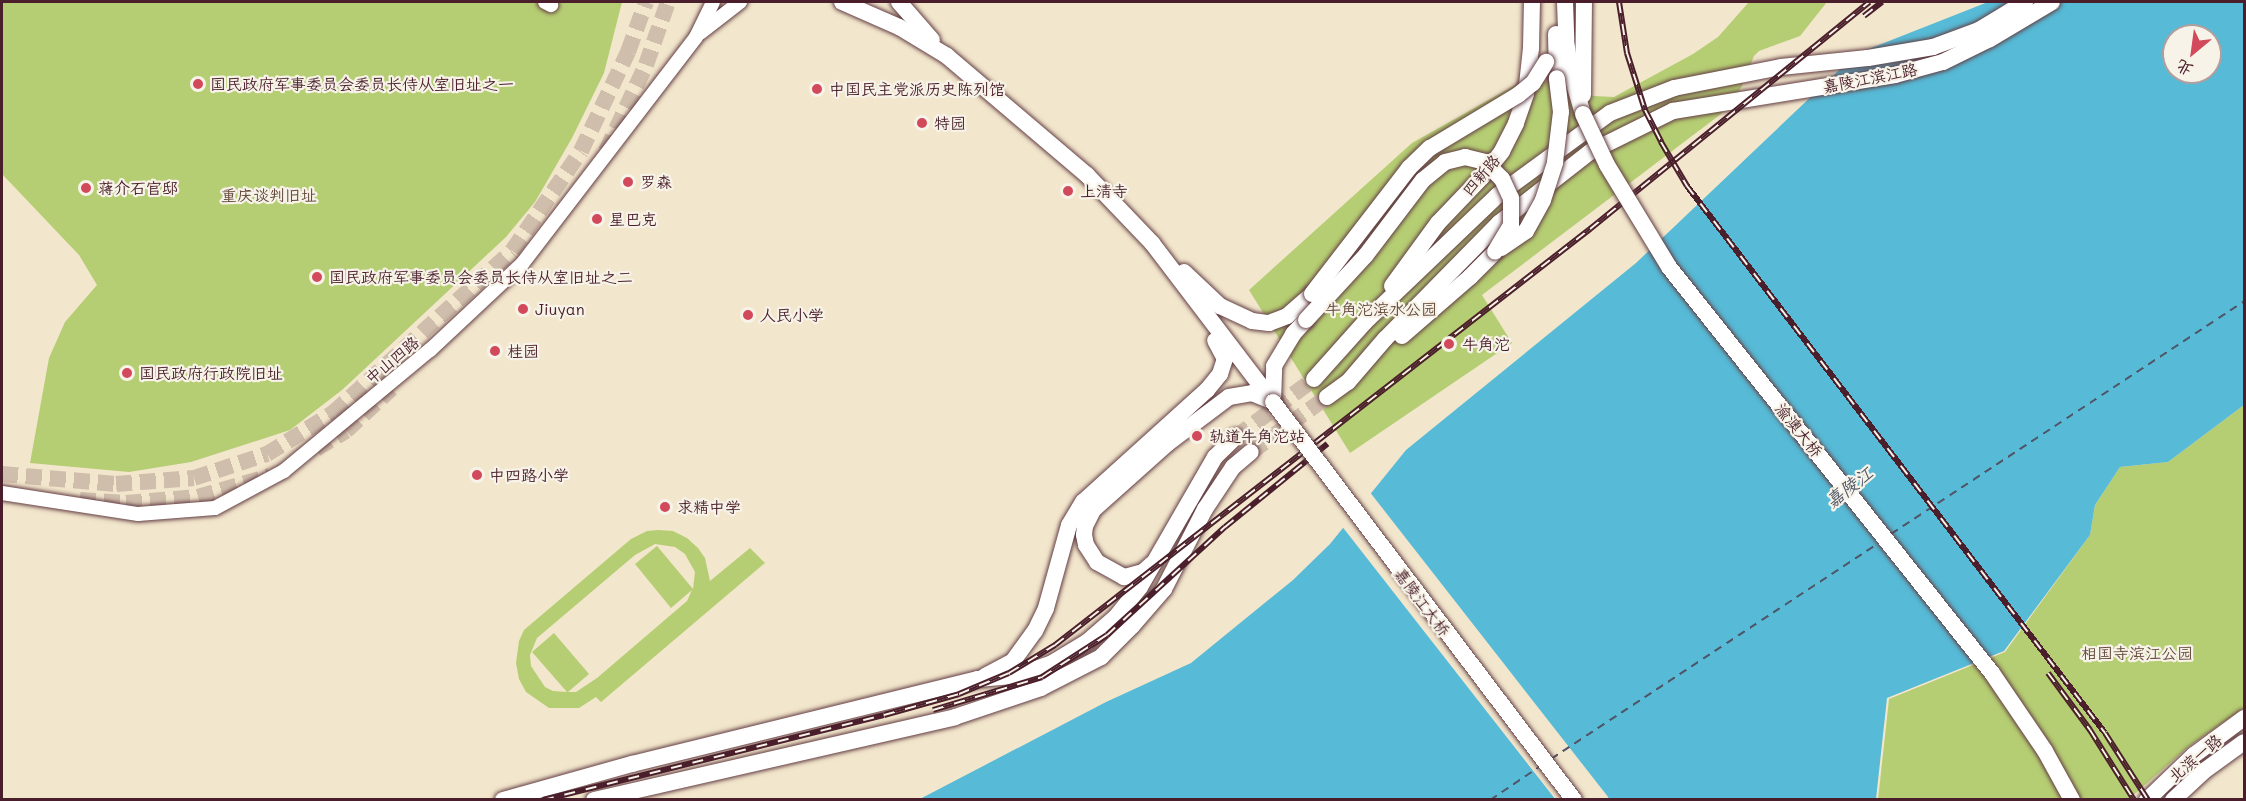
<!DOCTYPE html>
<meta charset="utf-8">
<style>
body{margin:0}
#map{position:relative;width:2246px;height:801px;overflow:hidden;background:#f2e6cc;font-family:Mali,"LXGW WenKai TC",sans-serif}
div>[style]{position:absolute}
.green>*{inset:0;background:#b6ce73}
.water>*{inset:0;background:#57bad6}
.pier>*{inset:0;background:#f2e6cc;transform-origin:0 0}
.ferry>*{height:1.5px;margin-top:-0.75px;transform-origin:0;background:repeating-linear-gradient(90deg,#4f5567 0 8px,transparent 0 14px)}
.major-tunnel>*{height:16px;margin-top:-8px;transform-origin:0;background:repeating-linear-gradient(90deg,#d0beac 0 16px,transparent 0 24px)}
.roads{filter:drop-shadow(0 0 2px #633d43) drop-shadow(0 0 2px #633d43)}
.minor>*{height:14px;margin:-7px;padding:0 7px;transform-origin:7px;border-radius:7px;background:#fff}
.major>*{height:16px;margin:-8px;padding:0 8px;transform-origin:8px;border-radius:8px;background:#fff}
.rail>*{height:6px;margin-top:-3px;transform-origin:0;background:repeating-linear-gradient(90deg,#f7f3e8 0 11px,#4a1f2b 0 22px);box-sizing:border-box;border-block:2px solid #4a1f2b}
.bridges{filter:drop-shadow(0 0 2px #633d43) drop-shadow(0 0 2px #633d43)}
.major-bridge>*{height:16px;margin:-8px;padding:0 8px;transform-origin:8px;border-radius:8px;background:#fff}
.dots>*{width:16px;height:16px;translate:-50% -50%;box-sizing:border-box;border:3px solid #f7f3e8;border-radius:50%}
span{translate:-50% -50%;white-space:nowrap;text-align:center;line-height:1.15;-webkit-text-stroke:4.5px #f7f3e8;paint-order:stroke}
.street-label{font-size:16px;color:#4a1f2b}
.poi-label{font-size:16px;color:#4a1f2b}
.left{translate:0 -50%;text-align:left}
.park-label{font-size:16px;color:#654b3d}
.water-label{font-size:18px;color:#4f5567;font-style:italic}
.frame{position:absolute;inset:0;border:3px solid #4a1f2b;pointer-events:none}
.north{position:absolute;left:2162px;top:24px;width:60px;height:60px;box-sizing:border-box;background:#f7f3e8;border:2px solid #b29e9c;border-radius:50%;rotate:209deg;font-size:16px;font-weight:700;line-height:24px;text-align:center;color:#4a1f2b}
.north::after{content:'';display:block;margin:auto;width:21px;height:27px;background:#d1495b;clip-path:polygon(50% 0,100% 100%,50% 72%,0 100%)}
</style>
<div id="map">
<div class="green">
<div style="clip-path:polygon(2px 2px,622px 2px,604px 73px,572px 138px,535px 202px,506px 237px,342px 390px,290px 430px,191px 462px,129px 472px,30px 463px,49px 358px,65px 322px,97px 285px,79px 255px,2px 174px)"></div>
<div style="clip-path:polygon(1749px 2px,1827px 2px,1800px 36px,1759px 51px,1754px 56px,1741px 88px,1721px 114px,1482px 295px,1512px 343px,1350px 453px,1249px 290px,1412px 143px,1517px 84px,1549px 81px,1594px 96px,1614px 97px,1693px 54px,1718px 37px)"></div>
<div style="clip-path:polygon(2244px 405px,2244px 708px,2188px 747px,2129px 799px,1878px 800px,1889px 699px,2005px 652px,2090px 535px,2095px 505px,2120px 467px,2168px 462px)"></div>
<div style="clip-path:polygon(evenodd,658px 530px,673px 531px,687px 538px,698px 548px,705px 558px,710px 581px,750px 548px,765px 563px,601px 702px,596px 697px,579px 708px,549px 708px,526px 692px,519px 679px,516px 663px,519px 641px,524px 630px,631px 539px,647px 531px,658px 530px,655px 544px,675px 547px,685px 554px,695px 572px,693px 589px,657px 546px,635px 564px,671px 608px,692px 590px,687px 601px,597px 678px,576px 692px,568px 692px,589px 674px,554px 633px,532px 652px,567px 692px,553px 691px,545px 687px,531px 666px,530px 655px,537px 638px,635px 555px,655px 544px)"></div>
</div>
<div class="water">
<div style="clip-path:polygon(evenodd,1988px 2px,2244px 2px,2244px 405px,2168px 462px,2120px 467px,2095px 505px,2090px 535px,2004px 651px,1887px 698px,1876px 799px,918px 800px,1106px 702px,1191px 663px,1293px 580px,1330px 544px,1406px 450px,1636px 263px,1856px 54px,1988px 2px,2174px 36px,2210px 36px,2210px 72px,2174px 72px,2174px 36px)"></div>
</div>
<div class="pier">
<div style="left:1369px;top:491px;width:389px;height:43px;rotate:52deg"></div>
</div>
<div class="ferry">
<div style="left:1891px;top:534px;width:423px;rotate:-33.4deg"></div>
<div style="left:1551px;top:759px;width:394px;rotate:-33.4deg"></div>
<div style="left:1490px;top:800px;width:59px;rotate:-34deg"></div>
</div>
<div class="major-tunnel">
<div style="left:606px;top:151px;width:95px;rotate:-65.1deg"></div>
<div style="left:646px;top:65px;width:67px;rotate:-70.8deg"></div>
<div style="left:1236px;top:437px;width:97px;rotate:-36.6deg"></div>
<div style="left:316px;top:449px;width:35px;rotate:-31deg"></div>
<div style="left:346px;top:431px;width:62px;rotate:-43deg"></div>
<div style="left:1251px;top:452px;width:94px;rotate:-35.9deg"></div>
<div style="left:2px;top:474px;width:114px;rotate:5deg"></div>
<div style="left:116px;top:484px;width:78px;rotate:-4.4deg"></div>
<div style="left:194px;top:478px;width:77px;rotate:-18.2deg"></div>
<div style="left:267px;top:454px;width:78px;rotate:-31.8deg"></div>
<div style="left:333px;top:413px;width:241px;rotate:-42.1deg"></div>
<div style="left:512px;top:251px;width:121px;rotate:-55.4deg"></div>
<div style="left:581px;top:151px;width:110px;rotate:-64.6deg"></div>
<div style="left:628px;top:52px;width:53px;rotate:-70.2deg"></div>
<div style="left:80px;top:500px;width:46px;rotate:3.7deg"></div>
<div style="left:126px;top:503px;width:72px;rotate:-4.8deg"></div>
<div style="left:198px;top:497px;width:75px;rotate:-16.3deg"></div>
</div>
<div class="roads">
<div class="minor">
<div style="left:545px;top:2px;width:7px;rotate:27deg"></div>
<div style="left:700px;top:33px;width:51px;rotate:-37.8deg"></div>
<div style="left:2px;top:493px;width:138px;rotate:8.8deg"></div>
<div style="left:138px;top:514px;width:77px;rotate:-4.5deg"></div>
<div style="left:215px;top:508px;width:78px;rotate:-28.2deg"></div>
<div style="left:284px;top:471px;width:190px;rotate:-39.7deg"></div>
<div style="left:430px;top:350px;width:126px;rotate:-43.1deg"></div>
<div style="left:522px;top:264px;width:286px;rotate:-52.5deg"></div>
<div style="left:696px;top:37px;width:39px;rotate:-64deg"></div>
</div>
<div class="major">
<div style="left:842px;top:2px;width:62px;rotate:23.7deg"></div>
<div style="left:899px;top:27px;width:56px;rotate:31.1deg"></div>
<div style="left:947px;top:56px;width:184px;rotate:40.4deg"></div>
<div style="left:1087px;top:175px;width:94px;rotate:46.3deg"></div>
<div style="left:1152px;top:243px;width:200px;rotate:52.7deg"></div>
<div style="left:899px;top:2px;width:50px;rotate:49deg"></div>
<div style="left:1565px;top:2px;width:38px;rotate:88deg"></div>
<div style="left:1566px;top:40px;width:34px;rotate:82deg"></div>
<div style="left:1571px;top:74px;width:42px;rotate:73.3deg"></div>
<div style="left:1556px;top:34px;width:44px;rotate:88.7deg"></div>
<div style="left:1583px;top:95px;width:93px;rotate:-89.4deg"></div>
<div style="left:1184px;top:272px;width:50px;rotate:43.4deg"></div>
<div style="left:1220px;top:306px;width:35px;rotate:25deg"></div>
<div style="left:1252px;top:321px;width:17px;rotate:7deg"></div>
<div style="left:1269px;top:323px;width:19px;rotate:-21deg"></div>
<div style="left:1287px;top:316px;width:33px;rotate:-41deg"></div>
<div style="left:1392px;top:286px;width:78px;rotate:-53.9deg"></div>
<div style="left:1438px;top:223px;width:64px;rotate:-46.3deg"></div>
<div style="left:1482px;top:177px;width:33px;rotate:-52deg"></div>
<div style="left:1502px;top:151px;width:31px;rotate:-63deg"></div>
<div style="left:1516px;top:123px;width:31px;rotate:-71deg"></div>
<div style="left:1526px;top:94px;width:46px;rotate:-83.8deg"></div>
<div style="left:1531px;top:48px;width:46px;rotate:-88.8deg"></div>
<div style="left:1402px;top:336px;width:90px;rotate:-40.9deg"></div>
<div style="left:1470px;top:277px;width:35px;rotate:-45deg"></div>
<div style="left:1314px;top:379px;width:76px;rotate:-48.2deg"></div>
<div style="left:1365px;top:322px;width:184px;rotate:-43.7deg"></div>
<div style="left:1498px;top:195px;width:139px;rotate:-36.2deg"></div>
<div style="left:1610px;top:113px;width:69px;rotate:-21.3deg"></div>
<div style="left:1674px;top:88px;width:109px;rotate:-11.1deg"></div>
<div style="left:1781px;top:67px;width:87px;rotate:-5.9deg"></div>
<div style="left:1868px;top:58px;width:66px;rotate:-9.6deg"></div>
<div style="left:1933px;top:47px;width:49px;rotate:-20.3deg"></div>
<div style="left:1979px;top:30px;width:54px;rotate:-31.3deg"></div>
<div style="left:1327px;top:397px;width:26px;rotate:-36deg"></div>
<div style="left:1348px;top:382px;width:57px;rotate:-49.3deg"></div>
<div style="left:1385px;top:339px;width:163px;rotate:-45.5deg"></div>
<div style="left:1499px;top:223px;width:115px;rotate:-38deg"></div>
<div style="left:1590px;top:152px;width:93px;rotate:-26.3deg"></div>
<div style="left:1673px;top:111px;width:225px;rotate:-9.2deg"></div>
<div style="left:1895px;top:75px;width:50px;rotate:-15.2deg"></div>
<div style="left:1943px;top:62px;width:52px;rotate:-26.1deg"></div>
<div style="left:1990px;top:39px;width:72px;rotate:-30.8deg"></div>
<div style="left:1273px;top:402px;width:36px;rotate:-88deg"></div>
<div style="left:1274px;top:366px;width:37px;rotate:-59deg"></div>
<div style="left:1293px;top:334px;width:19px;rotate:-47deg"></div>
<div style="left:1152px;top:564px;width:12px;rotate:138deg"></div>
<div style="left:1143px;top:572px;width:20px;rotate:165deg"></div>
<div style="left:1124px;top:577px;width:31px;rotate:-151deg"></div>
<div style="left:1097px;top:562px;width:20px;rotate:-123deg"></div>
<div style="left:1086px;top:545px;width:10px;rotate:-101deg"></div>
<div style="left:1084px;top:535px;width:9px;rotate:-84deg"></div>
<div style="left:1085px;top:526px;width:18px;rotate:-63deg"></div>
<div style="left:1093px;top:510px;width:101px;rotate:-41.8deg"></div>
<div style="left:1168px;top:443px;width:76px;rotate:-37deg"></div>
<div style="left:1229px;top:397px;width:23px;rotate:-10deg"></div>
<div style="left:1252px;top:393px;width:18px;rotate:22deg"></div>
<div style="left:985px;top:676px;width:32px;rotate:-28deg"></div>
<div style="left:1013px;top:661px;width:37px;rotate:-54deg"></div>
<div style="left:1035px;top:631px;width:25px;rotate:-64deg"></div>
<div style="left:1046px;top:608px;width:86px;rotate:-74.5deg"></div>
<div style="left:1069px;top:525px;width:27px;rotate:-59deg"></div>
<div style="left:1083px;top:502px;width:167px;rotate:-42.1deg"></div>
<div style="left:1207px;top:390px;width:21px;rotate:-51deg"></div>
<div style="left:1220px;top:374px;width:16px;rotate:-72deg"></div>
<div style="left:1225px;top:359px;width:21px;rotate:-118deg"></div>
<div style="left:503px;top:800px;width:134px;rotate:-15.6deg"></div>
<div style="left:632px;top:764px;width:356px;rotate:-13.8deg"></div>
<div style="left:978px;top:679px;width:37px;rotate:-5deg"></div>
<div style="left:1015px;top:676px;width:39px;rotate:-19deg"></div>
<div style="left:1052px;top:663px;width:41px;rotate:-31deg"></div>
<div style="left:1087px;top:642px;width:37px;rotate:-41deg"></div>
<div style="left:1115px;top:618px;width:40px;rotate:-51deg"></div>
<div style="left:1140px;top:587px;width:150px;rotate:-60deg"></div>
<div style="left:1215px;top:457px;width:29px;rotate:-44deg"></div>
<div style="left:594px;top:800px;width:370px;rotate:-12.9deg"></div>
<div style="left:955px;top:717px;width:91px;rotate:-18.6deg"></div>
<div style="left:1041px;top:688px;width:68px;rotate:-27.3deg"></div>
<div style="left:1101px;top:657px;width:44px;rotate:-45deg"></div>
<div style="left:1132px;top:626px;width:49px;rotate:-49.1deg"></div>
<div style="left:1164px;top:589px;width:90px;rotate:-62.9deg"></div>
<div style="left:1205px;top:509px;width:50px;rotate:-56.3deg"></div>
<div style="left:1233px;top:467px;width:23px;rotate:-40deg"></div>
<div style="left:2147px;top:800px;width:65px;rotate:-43.8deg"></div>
<div style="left:2194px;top:755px;width:62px;rotate:-36.5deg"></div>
<div style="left:2173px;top:800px;width:42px;rotate:-43.1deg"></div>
<div style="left:2204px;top:771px;width:49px;rotate:-35.9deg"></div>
</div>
</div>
<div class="rail">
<div style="left:1619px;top:2px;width:52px;rotate:81.1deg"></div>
<div style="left:1627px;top:53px;width:60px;rotate:72.5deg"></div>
<div style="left:1645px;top:110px;width:36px;rotate:63deg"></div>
<div style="left:1661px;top:142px;width:51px;rotate:59.4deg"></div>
<div style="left:1687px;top:186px;width:688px;rotate:52.61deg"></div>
<div style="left:2105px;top:733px;width:80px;rotate:57.3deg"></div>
<div style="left:1864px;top:16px;width:23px;rotate:-38deg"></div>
<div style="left:2048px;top:673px;width:71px;rotate:53.6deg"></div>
<div style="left:2090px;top:730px;width:83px;rotate:57.8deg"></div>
<div style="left:933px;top:710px;width:114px;rotate:-16.8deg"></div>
<div style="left:1042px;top:677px;width:77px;rotate:-32.9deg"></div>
<div style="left:1107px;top:635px;width:160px;rotate:-42.5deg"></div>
<div style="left:1225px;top:527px;width:132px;rotate:-39.1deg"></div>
<div style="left:543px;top:800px;width:351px;rotate:-14deg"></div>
<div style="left:884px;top:715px;width:78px;rotate:-15.6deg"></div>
<div style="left:959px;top:694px;width:54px;rotate:-22.8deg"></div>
<div style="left:1009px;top:673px;width:54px;rotate:-31.3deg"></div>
<div style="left:1055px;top:645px;width:678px;rotate:-37.87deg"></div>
<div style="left:1590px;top:229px;width:360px;rotate:-39.1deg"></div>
</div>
<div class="bridges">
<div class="major-bridge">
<div style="left:1583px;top:114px;width:56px;rotate:64.8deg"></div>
<div style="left:1607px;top:165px;width:119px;rotate:58.7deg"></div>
<div style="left:1669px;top:267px;width:519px;rotate:51.5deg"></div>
<div style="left:1992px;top:673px;width:94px;rotate:55.8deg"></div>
<div style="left:2045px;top:751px;width:56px;rotate:61.1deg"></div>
<div style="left:1501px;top:248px;width:30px;rotate:-34deg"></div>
<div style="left:1526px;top:231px;width:35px;rotate:-61deg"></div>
<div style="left:1543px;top:200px;width:40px;rotate:-72deg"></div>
<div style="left:1555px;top:162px;width:50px;rotate:-83.2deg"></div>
<div style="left:1561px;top:112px;width:34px;rotate:-97deg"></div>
<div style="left:1312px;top:294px;width:159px;rotate:-52.4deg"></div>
<div style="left:1409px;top:168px;width:29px;rotate:-44deg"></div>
<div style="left:1430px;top:148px;width:103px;rotate:-31.1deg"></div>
<div style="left:1518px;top:95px;width:19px;rotate:-39deg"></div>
<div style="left:1533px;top:83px;width:25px;rotate:-58deg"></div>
<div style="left:1306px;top:320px;width:88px;rotate:-47.3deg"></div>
<div style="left:1366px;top:255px;width:94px;rotate:-52.8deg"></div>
<div style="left:1423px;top:180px;width:28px;rotate:-39deg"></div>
<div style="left:1445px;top:162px;width:21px;rotate:-14deg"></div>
<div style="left:1465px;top:157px;width:21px;rotate:14deg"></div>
<div style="left:1485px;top:162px;width:24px;rotate:45deg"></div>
<div style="left:1502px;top:179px;width:21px;rotate:65deg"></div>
<div style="left:1511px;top:198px;width:27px;rotate:90deg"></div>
<div style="left:1511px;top:225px;width:31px;rotate:121deg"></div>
<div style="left:1273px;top:402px;width:499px;rotate:52.9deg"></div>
</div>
</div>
<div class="dots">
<div style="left:198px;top:84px;background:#d1495b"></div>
<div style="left:817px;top:89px;background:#d1495b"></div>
<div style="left:922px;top:123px;background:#d1495b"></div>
<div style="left:628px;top:182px;background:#d1495b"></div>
<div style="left:86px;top:188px;background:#d1495b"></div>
<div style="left:1068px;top:191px;background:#d1495b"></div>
<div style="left:597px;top:219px;background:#d1495b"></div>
<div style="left:317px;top:277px;background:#d1495b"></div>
<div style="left:523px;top:309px;background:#d1495b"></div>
<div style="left:748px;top:315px;background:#d1495b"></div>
<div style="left:1449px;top:344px;background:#d1495b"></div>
<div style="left:495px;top:351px;background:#d1495b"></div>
<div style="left:127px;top:373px;background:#d1495b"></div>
<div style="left:1197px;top:436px;background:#d1495b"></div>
<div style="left:477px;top:475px;background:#d1495b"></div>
<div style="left:665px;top:507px;background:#d1495b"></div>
</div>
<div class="street-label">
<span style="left:1870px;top:78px;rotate:-11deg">嘉陵江滨江路</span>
<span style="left:1481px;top:175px;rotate:-49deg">四新路</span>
<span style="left:392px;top:360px;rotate:-40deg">中山四路</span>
<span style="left:1799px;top:430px;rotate:51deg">渝澳大桥</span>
<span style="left:1422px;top:602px;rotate:53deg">嘉陵江大桥</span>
<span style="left:2195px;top:758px;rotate:-40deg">北滨一路</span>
</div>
<div class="poi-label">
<span class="left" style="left:210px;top:84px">国民政府军事委员会委员长侍从室旧址之一</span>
<span class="left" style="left:829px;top:89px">中国民主党派历史陈列馆</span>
<span class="left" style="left:934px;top:123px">特园</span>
<span class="left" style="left:640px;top:182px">罗森</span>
<span class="left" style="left:98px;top:188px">蒋介石官邸</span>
<span class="left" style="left:1080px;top:191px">上清寺</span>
<span class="left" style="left:609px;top:219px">星巴克</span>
<span class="left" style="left:329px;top:277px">国民政府军事委员会委员长侍从室旧址之二</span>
<span class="left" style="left:535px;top:309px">Jiuyan</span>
<span class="left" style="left:760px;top:315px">人民小学</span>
<span class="left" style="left:1462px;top:344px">牛角沱</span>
<span class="left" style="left:507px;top:351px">桂园</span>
<span class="left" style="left:139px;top:373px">国民政府行政院旧址</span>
<span class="left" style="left:1209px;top:436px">轨道牛角沱站</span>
<span class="left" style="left:489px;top:475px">中四路小学</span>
<span class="left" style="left:677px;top:507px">求精中学</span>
</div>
<div class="park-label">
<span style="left:269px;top:195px">重庆谈判旧址</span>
<span style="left:1381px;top:309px">牛角沱滨水公园</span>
<span style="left:2137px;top:653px">相国寺滨江公园</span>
</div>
<div class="water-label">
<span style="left:1849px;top:487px;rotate:-38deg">嘉陵江</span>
</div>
<div class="frame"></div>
<div class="north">北</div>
</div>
